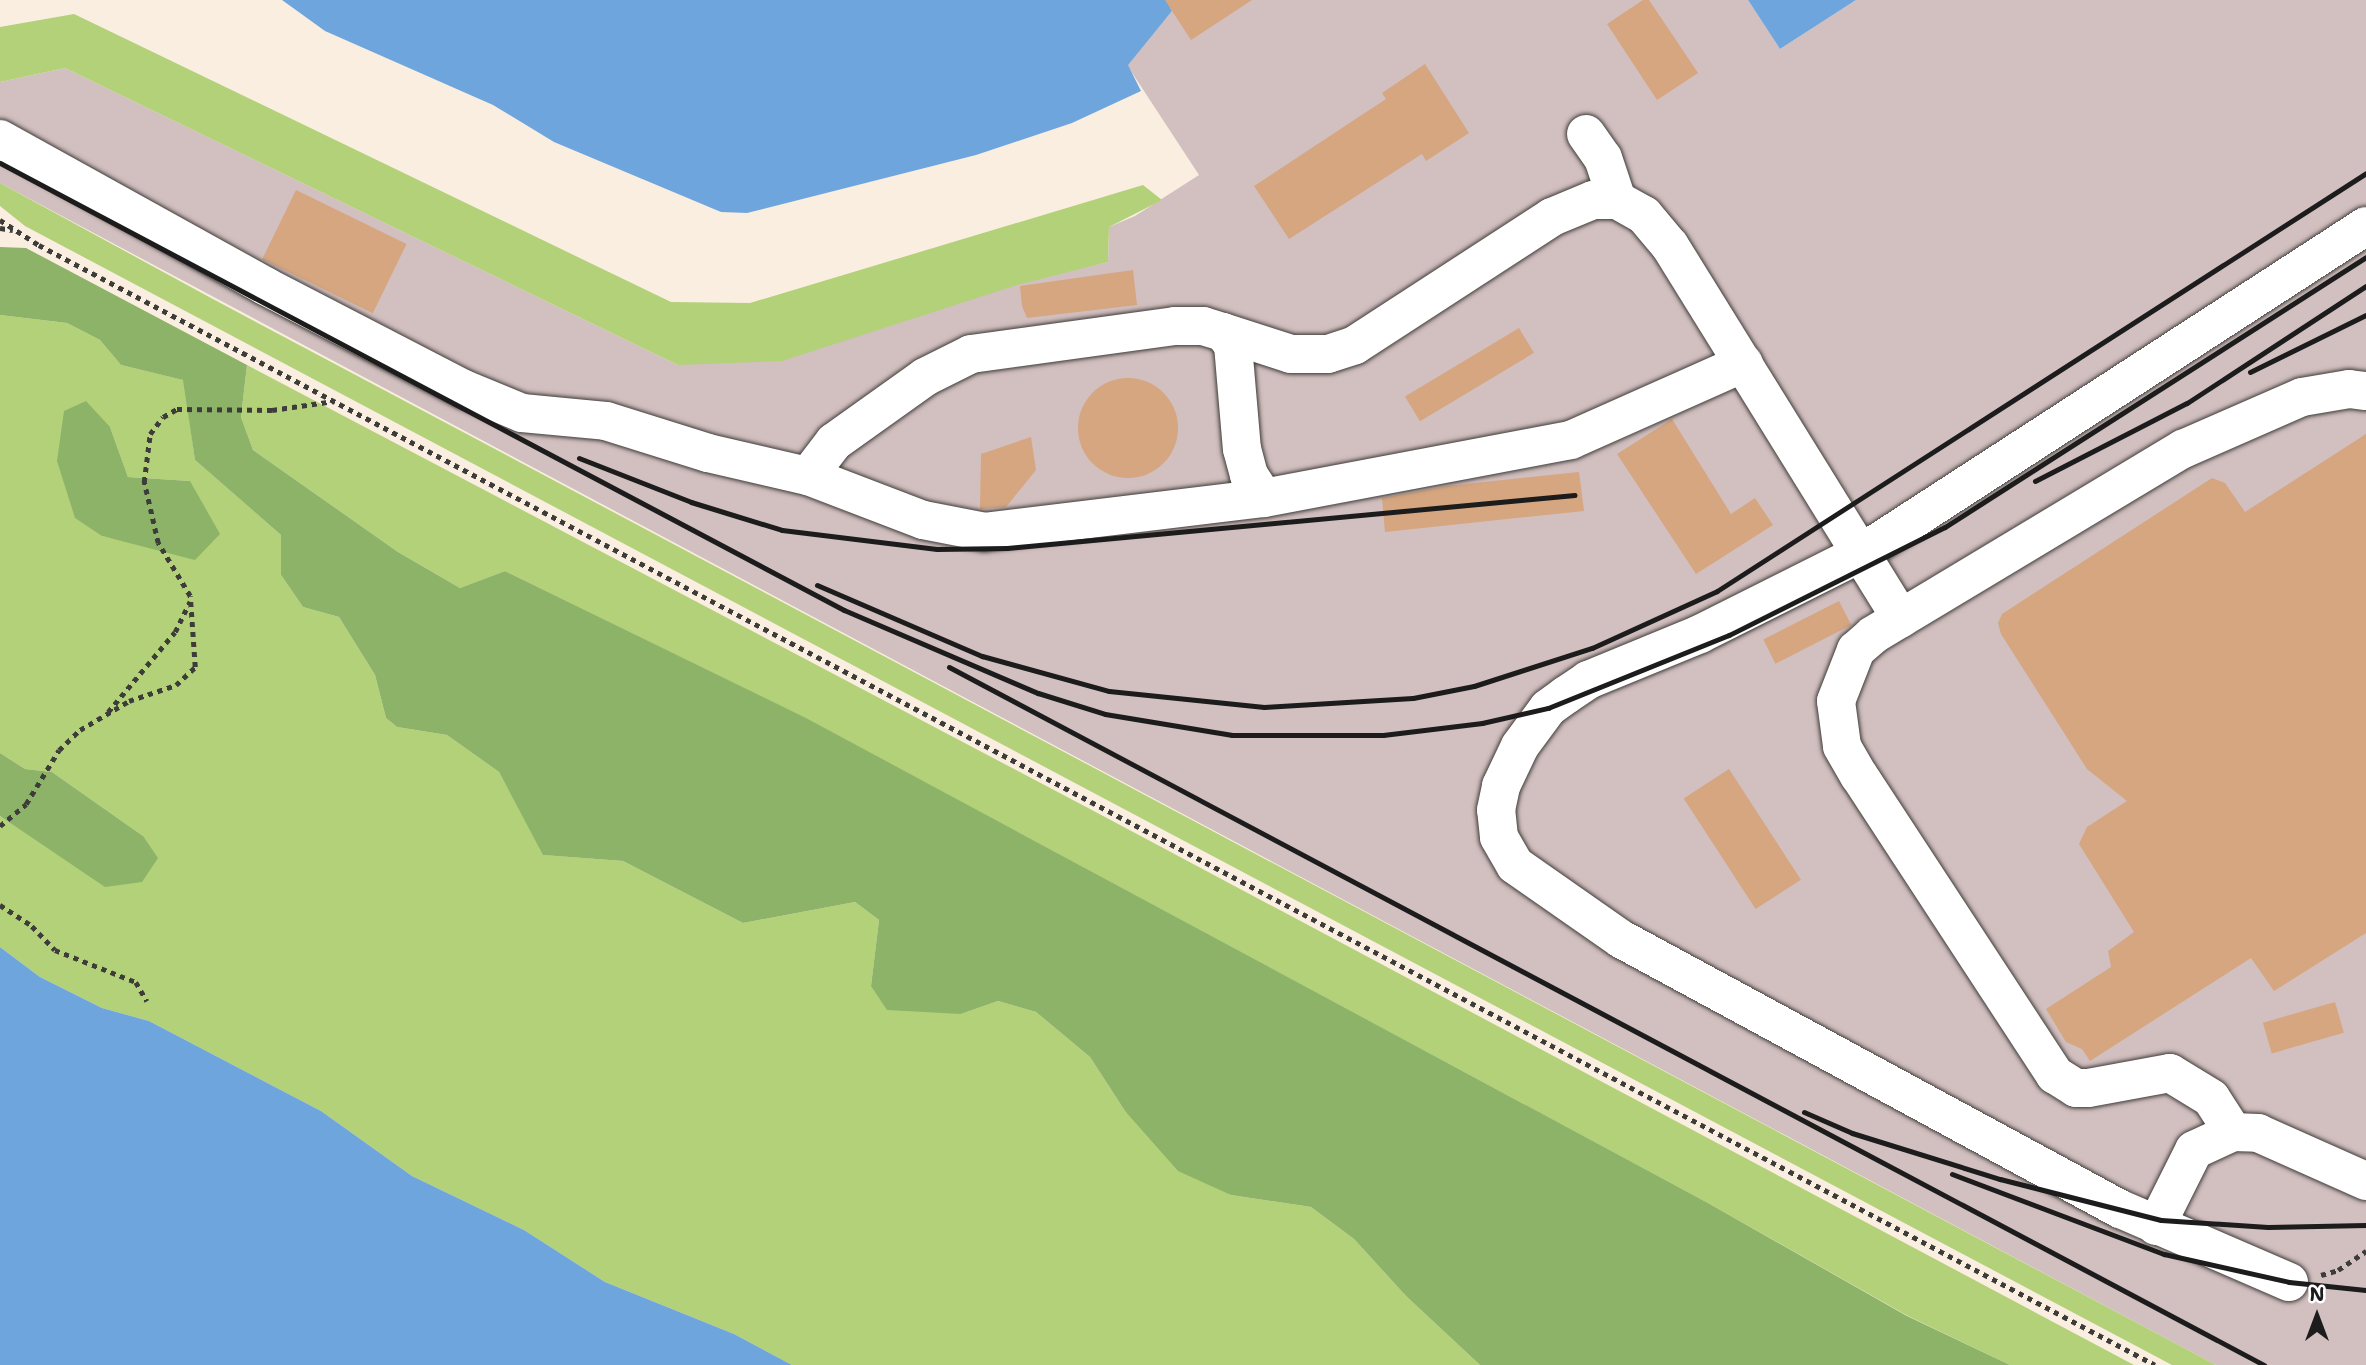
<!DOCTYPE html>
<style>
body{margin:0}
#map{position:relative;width:2366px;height:1365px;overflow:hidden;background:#f9eee0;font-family:"Shantell Sans",sans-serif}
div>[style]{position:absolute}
.industrial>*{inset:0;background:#d2bfbf}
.green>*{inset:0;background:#b2d178}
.forest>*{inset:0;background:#8db368}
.water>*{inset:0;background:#6fa5dd}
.building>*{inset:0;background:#d5a680;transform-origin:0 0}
.round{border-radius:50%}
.path>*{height:4.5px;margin-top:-2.25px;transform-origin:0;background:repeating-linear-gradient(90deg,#3d3c39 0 5px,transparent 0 10px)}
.roads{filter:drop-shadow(0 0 2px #3d3c39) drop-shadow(0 0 2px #3d3c39)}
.minor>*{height:38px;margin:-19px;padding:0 19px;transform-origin:19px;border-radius:19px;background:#fff}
.rail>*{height:5px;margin:-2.5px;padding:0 2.5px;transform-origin:2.5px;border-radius:2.5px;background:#1c1c1c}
span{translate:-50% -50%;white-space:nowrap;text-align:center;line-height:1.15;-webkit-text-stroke:5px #fff;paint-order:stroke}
.north{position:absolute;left:2282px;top:1281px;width:70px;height:70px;-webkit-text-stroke:5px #fff;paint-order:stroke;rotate:0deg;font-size:19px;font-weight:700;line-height:28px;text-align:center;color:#1c1c1c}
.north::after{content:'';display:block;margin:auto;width:24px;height:32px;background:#1c1c1c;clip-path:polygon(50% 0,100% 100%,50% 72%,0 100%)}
</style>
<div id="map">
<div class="industrial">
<div style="clip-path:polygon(1166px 0,1748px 0,1780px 49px,1856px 0,2366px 0,2366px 1365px,2216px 1365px,0 183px,0 82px,65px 68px,678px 365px,1108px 262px,1109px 227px,1135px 216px,1199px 175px,1127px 65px,1172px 11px)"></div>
</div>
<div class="green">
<div style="clip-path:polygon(74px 14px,671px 302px,750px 303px,1143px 185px,1162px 200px,1109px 227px,1108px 262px,1017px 285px,782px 361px,678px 365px,65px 68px,0 82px,0 27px)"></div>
<div style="clip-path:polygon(0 183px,211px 298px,2216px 1365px,2172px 1365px,25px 226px,0 206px)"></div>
<div style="clip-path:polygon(evenodd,0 315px,67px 323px,100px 340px,121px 365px,184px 380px,195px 460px,281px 535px,281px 575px,303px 607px,339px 617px,375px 675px,386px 718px,397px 727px,447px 735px,499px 772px,544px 855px,623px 861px,743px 923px,855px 902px,879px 920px,871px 986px,961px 1014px,998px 1001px,1036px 1012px,1090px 1057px,1125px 1111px,1231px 1195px,1311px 1207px,1354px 1239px,1406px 1296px,1480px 1365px,792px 1365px,734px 1334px,605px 1282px,524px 1230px,412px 1176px,321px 1111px,149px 1021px,102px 1008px,40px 977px,0 947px,0 816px,33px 837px,143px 836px,52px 772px,25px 769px,0 753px,0 315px,110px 427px,128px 477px,190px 481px,141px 545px,102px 536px,110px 427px)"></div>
<div style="clip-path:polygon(247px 365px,1090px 809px,2134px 1365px,2010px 1365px,1908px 1316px,1708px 1203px,805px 718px,505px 571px,460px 588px,398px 552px,253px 450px,241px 417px)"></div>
</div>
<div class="forest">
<div style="clip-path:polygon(0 247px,26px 248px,247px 365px,241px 417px,253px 450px,398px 552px,460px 588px,505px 571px,806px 718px,1708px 1203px,1907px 1316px,2010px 1365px,1480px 1365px,1406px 1296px,1354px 1239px,1311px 1207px,1231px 1195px,1178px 1171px,1125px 1111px,1090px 1057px,1036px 1012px,998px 1001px,961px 1014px,887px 1010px,871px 986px,879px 920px,855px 902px,743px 923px,623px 861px,543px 855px,499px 772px,447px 735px,397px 727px,386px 718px,375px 675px,339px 617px,303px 607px,281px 575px,281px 535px,195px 460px,183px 380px,121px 365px,100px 340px,67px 323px,0 315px)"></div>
<div style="clip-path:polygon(86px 401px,110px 427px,128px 477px,190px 481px,220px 534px,195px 560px,102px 536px,75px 518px,57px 461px,64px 411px)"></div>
<div style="clip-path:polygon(0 753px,25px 769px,52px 772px,143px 836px,158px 858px,142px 882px,105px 887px,0 816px)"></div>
</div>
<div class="water">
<div style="clip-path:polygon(282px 0,1166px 0,1172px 11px,1128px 65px,1141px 91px,1072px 123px,976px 155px,747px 213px,721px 212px,554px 142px,493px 105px,325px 31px)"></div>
<div style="clip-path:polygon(1748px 0,1856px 0,1780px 49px)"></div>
<div style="clip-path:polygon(0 947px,40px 977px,102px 1008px,149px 1021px,321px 1111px,412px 1176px,524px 1230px,605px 1282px,734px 1334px,792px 1365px,0 1365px)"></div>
</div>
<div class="building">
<div style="clip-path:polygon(1165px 0,1252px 0,1191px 40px)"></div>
<div style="clip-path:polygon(1643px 0,1649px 0,1698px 73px,1657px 100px,1607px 24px)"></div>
<div style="clip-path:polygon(1425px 64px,1469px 133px,1426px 161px,1422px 154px,1289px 239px,1254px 186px,1386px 99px,1382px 93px)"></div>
<div style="left:296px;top:190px;width:123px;height:77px;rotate:26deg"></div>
<div style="clip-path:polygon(1133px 270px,1137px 305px,1027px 318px,1022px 306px,1020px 286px)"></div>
<div style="left:1519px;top:328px;width:29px;height:133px;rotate:59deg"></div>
<div class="round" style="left:1078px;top:378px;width:100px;height:100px"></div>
<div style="clip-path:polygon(1672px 419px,1731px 514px,1755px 498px,1773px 525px,1696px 574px,1617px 454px)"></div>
<div style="clip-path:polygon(2366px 434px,2366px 933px,2274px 991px,2251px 958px,2090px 1061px,2082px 1049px,2066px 1042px,2046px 1009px,2111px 967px,2108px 951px,2134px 932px,2079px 844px,2087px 827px,2127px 801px,2087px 769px,2001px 634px,1998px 623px,2002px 614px,2212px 478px,2225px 483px,2245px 512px)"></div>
<div style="clip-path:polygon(1031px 437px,1036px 470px,1006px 507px,980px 509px,981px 454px)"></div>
<div style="clip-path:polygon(1579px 472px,1584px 511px,1385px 532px,1382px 498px,1447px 486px)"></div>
<div style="left:1839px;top:601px;width:27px;height:85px;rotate:63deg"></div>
<div style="left:1729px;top:769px;width:132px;height:54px;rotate:57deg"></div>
<div style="left:2335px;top:1002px;width:32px;height:75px;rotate:74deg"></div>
</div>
<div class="path">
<div style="left:0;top:220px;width:46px;rotate:32.7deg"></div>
<div style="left:39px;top:245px;width:2394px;rotate:27.89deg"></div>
<div style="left:0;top:228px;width:13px;rotate:9deg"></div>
<div style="left:108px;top:712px;width:104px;rotate:-50.1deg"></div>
<div style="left:175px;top:632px;width:34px;rotate:-64deg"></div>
<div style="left:0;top:826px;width:34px;rotate:-40deg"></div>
<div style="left:26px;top:804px;width:63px;rotate:-58.6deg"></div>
<div style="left:59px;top:750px;width:29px;rotate:-44deg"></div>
<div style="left:80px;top:730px;width:57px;rotate:-30.6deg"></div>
<div style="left:129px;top:701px;width:50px;rotate:-18.8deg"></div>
<div style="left:176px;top:685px;width:26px;rotate:-43deg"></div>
<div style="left:195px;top:667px;width:71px;rotate:-94deg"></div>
<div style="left:190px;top:596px;width:62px;rotate:-121.1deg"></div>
<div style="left:158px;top:543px;width:63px;rotate:-102.9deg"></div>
<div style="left:144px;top:482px;width:48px;rotate:-82.9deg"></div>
<div style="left:150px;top:434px;width:21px;rotate:-53deg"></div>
<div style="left:163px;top:417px;width:16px;rotate:-30deg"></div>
<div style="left:177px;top:409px;width:95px;rotate:0.6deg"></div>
<div style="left:272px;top:410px;width:63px;rotate:-8.3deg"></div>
<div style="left:0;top:905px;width:38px;rotate:33deg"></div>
<div style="left:32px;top:926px;width:33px;rotate:46deg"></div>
<div style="left:55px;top:950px;width:87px;rotate:21.6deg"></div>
<div style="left:136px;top:982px;width:22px;rotate:60deg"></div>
<div style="left:2321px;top:1275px;width:18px;rotate:-16deg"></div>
<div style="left:2338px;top:1270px;width:34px;rotate:-34deg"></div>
</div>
<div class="roads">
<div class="minor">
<div style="left:1586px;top:134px;width:29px;rotate:55deg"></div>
<div style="left:1603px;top:158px;width:44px;rotate:71.6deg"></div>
<div style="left:0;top:139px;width:303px;rotate:29deg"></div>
<div style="left:265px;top:286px;width:224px;rotate:27.4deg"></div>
<div style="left:464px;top:389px;width:63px;rotate:22.5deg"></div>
<div style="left:522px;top:413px;width:84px;rotate:5.4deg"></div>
<div style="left:606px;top:421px;width:107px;rotate:17.4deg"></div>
<div style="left:708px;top:453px;width:103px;rotate:13deg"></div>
<div style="left:1223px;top:332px;width:16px;rotate:52deg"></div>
<div style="left:1233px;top:345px;width:104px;rotate:85.1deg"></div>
<div style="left:1242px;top:449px;width:27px;rotate:75deg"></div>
<div style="left:1249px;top:475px;width:27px;rotate:57deg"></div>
<div style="left:1264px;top:498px;width:281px;rotate:173.1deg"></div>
<div style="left:985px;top:532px;width:63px;rotate:-169deg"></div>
<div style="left:923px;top:520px;width:123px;rotate:-159.1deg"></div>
<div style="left:808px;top:476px;width:43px;rotate:-52.6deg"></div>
<div style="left:834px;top:442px;width:112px;rotate:-35.5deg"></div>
<div style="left:925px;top:377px;width:51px;rotate:-26.6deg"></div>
<div style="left:971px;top:354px;width:206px;rotate:-7.8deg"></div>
<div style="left:1175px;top:326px;width:28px"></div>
<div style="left:1203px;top:326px;width:21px;rotate:17deg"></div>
<div style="left:1223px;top:332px;width:71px;rotate:17.9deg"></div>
<div style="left:1291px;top:354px;width:37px"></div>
<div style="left:1328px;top:354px;width:28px;rotate:-18deg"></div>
<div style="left:1355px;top:345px;width:235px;rotate:-33deg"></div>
<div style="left:1552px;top:217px;width:44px;rotate:-22.5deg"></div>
<div style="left:1593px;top:200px;width:24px"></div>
<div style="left:1617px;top:200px;width:31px;rotate:29deg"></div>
<div style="left:1644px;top:215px;width:40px;rotate:50deg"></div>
<div style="left:1670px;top:246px;width:438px;rotate:58.2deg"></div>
<div style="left:1264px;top:498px;width:312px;rotate:-10.7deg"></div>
<div style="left:1571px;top:440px;width:189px;rotate:-24deg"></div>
<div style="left:2233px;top:1132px;width:40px;rotate:-122.9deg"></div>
<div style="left:2211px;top:1098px;width:48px;rotate:-148.6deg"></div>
<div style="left:2170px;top:1073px;width:83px;rotate:169.6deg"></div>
<div style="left:2088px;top:1088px;width:12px;rotate:180deg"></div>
<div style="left:2076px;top:1088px;width:25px;rotate:-148deg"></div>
<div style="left:2055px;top:1075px;width:358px;rotate:-123.2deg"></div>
<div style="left:1859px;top:776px;width:34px;rotate:-120deg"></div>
<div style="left:1842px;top:746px;width:45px;rotate:-97.6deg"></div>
<div style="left:1836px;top:701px;width:55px;rotate:-68.6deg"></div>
<div style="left:1856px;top:650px;width:23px;rotate:-41deg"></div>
<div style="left:1873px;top:635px;width:362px;rotate:-31deg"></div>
<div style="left:2183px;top:449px;width:130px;rotate:-23.6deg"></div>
<div style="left:2302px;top:397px;width:48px;rotate:-9.7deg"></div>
<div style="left:2349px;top:389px;width:17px;rotate:7deg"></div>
<div style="left:2156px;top:1226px;width:85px;rotate:-63.4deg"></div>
<div style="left:2194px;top:1150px;width:43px;rotate:-24.8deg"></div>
<div style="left:2233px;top:1132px;width:25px;rotate:2deg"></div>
<div style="left:2258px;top:1133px;width:118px;rotate:24deg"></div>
<div style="left:2289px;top:1282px;width:184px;rotate:-156.6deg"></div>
<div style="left:2120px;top:1209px;width:567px;rotate:-151.58deg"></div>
<div style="left:1621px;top:939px;width:129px;rotate:-145.1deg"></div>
<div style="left:1515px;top:865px;width:32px;rotate:-120deg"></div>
<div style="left:1499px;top:837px;width:27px;rotate:-96deg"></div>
<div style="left:1496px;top:810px;width:25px;rotate:-78deg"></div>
<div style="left:1501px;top:786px;width:44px;rotate:-64.6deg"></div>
<div style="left:1520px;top:746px;width:47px;rotate:-53.6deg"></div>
<div style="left:1548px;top:708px;width:22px;rotate:-36deg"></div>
<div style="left:1566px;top:695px;width:27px;rotate:-34deg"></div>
<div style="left:1588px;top:680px;width:121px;rotate:-22.3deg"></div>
<div style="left:1700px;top:634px;width:179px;rotate:-26.6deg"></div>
<div style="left:1860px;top:554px;width:603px;rotate:-32.95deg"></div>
</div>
</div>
<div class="rail">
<div style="left:0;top:163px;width:955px;rotate:27.91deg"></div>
<div style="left:844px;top:610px;width:211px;rotate:23.2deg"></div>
<div style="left:1038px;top:693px;width:70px;rotate:17.4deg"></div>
<div style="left:1105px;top:714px;width:129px;rotate:9.4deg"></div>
<div style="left:1232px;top:735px;width:151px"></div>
<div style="left:1383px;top:735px;width:100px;rotate:-6.9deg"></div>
<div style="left:1482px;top:723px;width:68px;rotate:-12.8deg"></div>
<div style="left:1548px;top:708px;width:195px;rotate:-22deg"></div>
<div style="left:1729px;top:635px;width:241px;rotate:-26.6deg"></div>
<div style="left:1945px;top:527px;width:500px;rotate:-32.67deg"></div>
<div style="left:2250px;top:372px;width:129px;rotate:-26.2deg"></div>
<div style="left:579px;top:458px;width:120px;rotate:21.4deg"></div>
<div style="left:691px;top:502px;width:95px;rotate:17.1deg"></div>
<div style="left:782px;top:530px;width:156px;rotate:7deg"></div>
<div style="left:937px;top:549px;width:70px;rotate:-0.8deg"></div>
<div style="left:1007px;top:548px;width:570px;rotate:-5.33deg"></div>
<div style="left:2035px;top:481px;width:171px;rotate:-27.2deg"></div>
<div style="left:2187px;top:403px;width:214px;rotate:-33.2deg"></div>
<div style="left:817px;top:585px;width:180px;rotate:23.3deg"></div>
<div style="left:982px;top:656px;width:132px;rotate:15.4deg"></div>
<div style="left:1109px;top:691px;width:156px;rotate:5.9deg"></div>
<div style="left:1264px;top:707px;width:149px;rotate:-3.5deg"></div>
<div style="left:1413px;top:698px;width:62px;rotate:-11.1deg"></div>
<div style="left:1474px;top:686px;width:124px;rotate:-17.9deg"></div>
<div style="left:1592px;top:648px;width:137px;rotate:-24.5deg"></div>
<div style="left:1717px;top:591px;width:772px;rotate:-32.78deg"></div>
<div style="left:949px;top:667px;width:1489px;rotate:27.96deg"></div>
<div style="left:1804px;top:1112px;width:52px;rotate:23.6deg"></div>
<div style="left:1852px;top:1133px;width:155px;rotate:17.3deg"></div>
<div style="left:2000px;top:1179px;width:166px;rotate:14.3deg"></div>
<div style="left:2161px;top:1220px;width:107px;rotate:3.7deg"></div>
<div style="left:2268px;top:1227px;width:98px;rotate:-1.2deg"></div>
<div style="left:1952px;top:1174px;width:227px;rotate:20.7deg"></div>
<div style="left:2164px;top:1254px;width:128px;rotate:12.6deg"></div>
<div style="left:2289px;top:1282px;width:77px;rotate:5.9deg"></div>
</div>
<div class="north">N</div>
</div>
